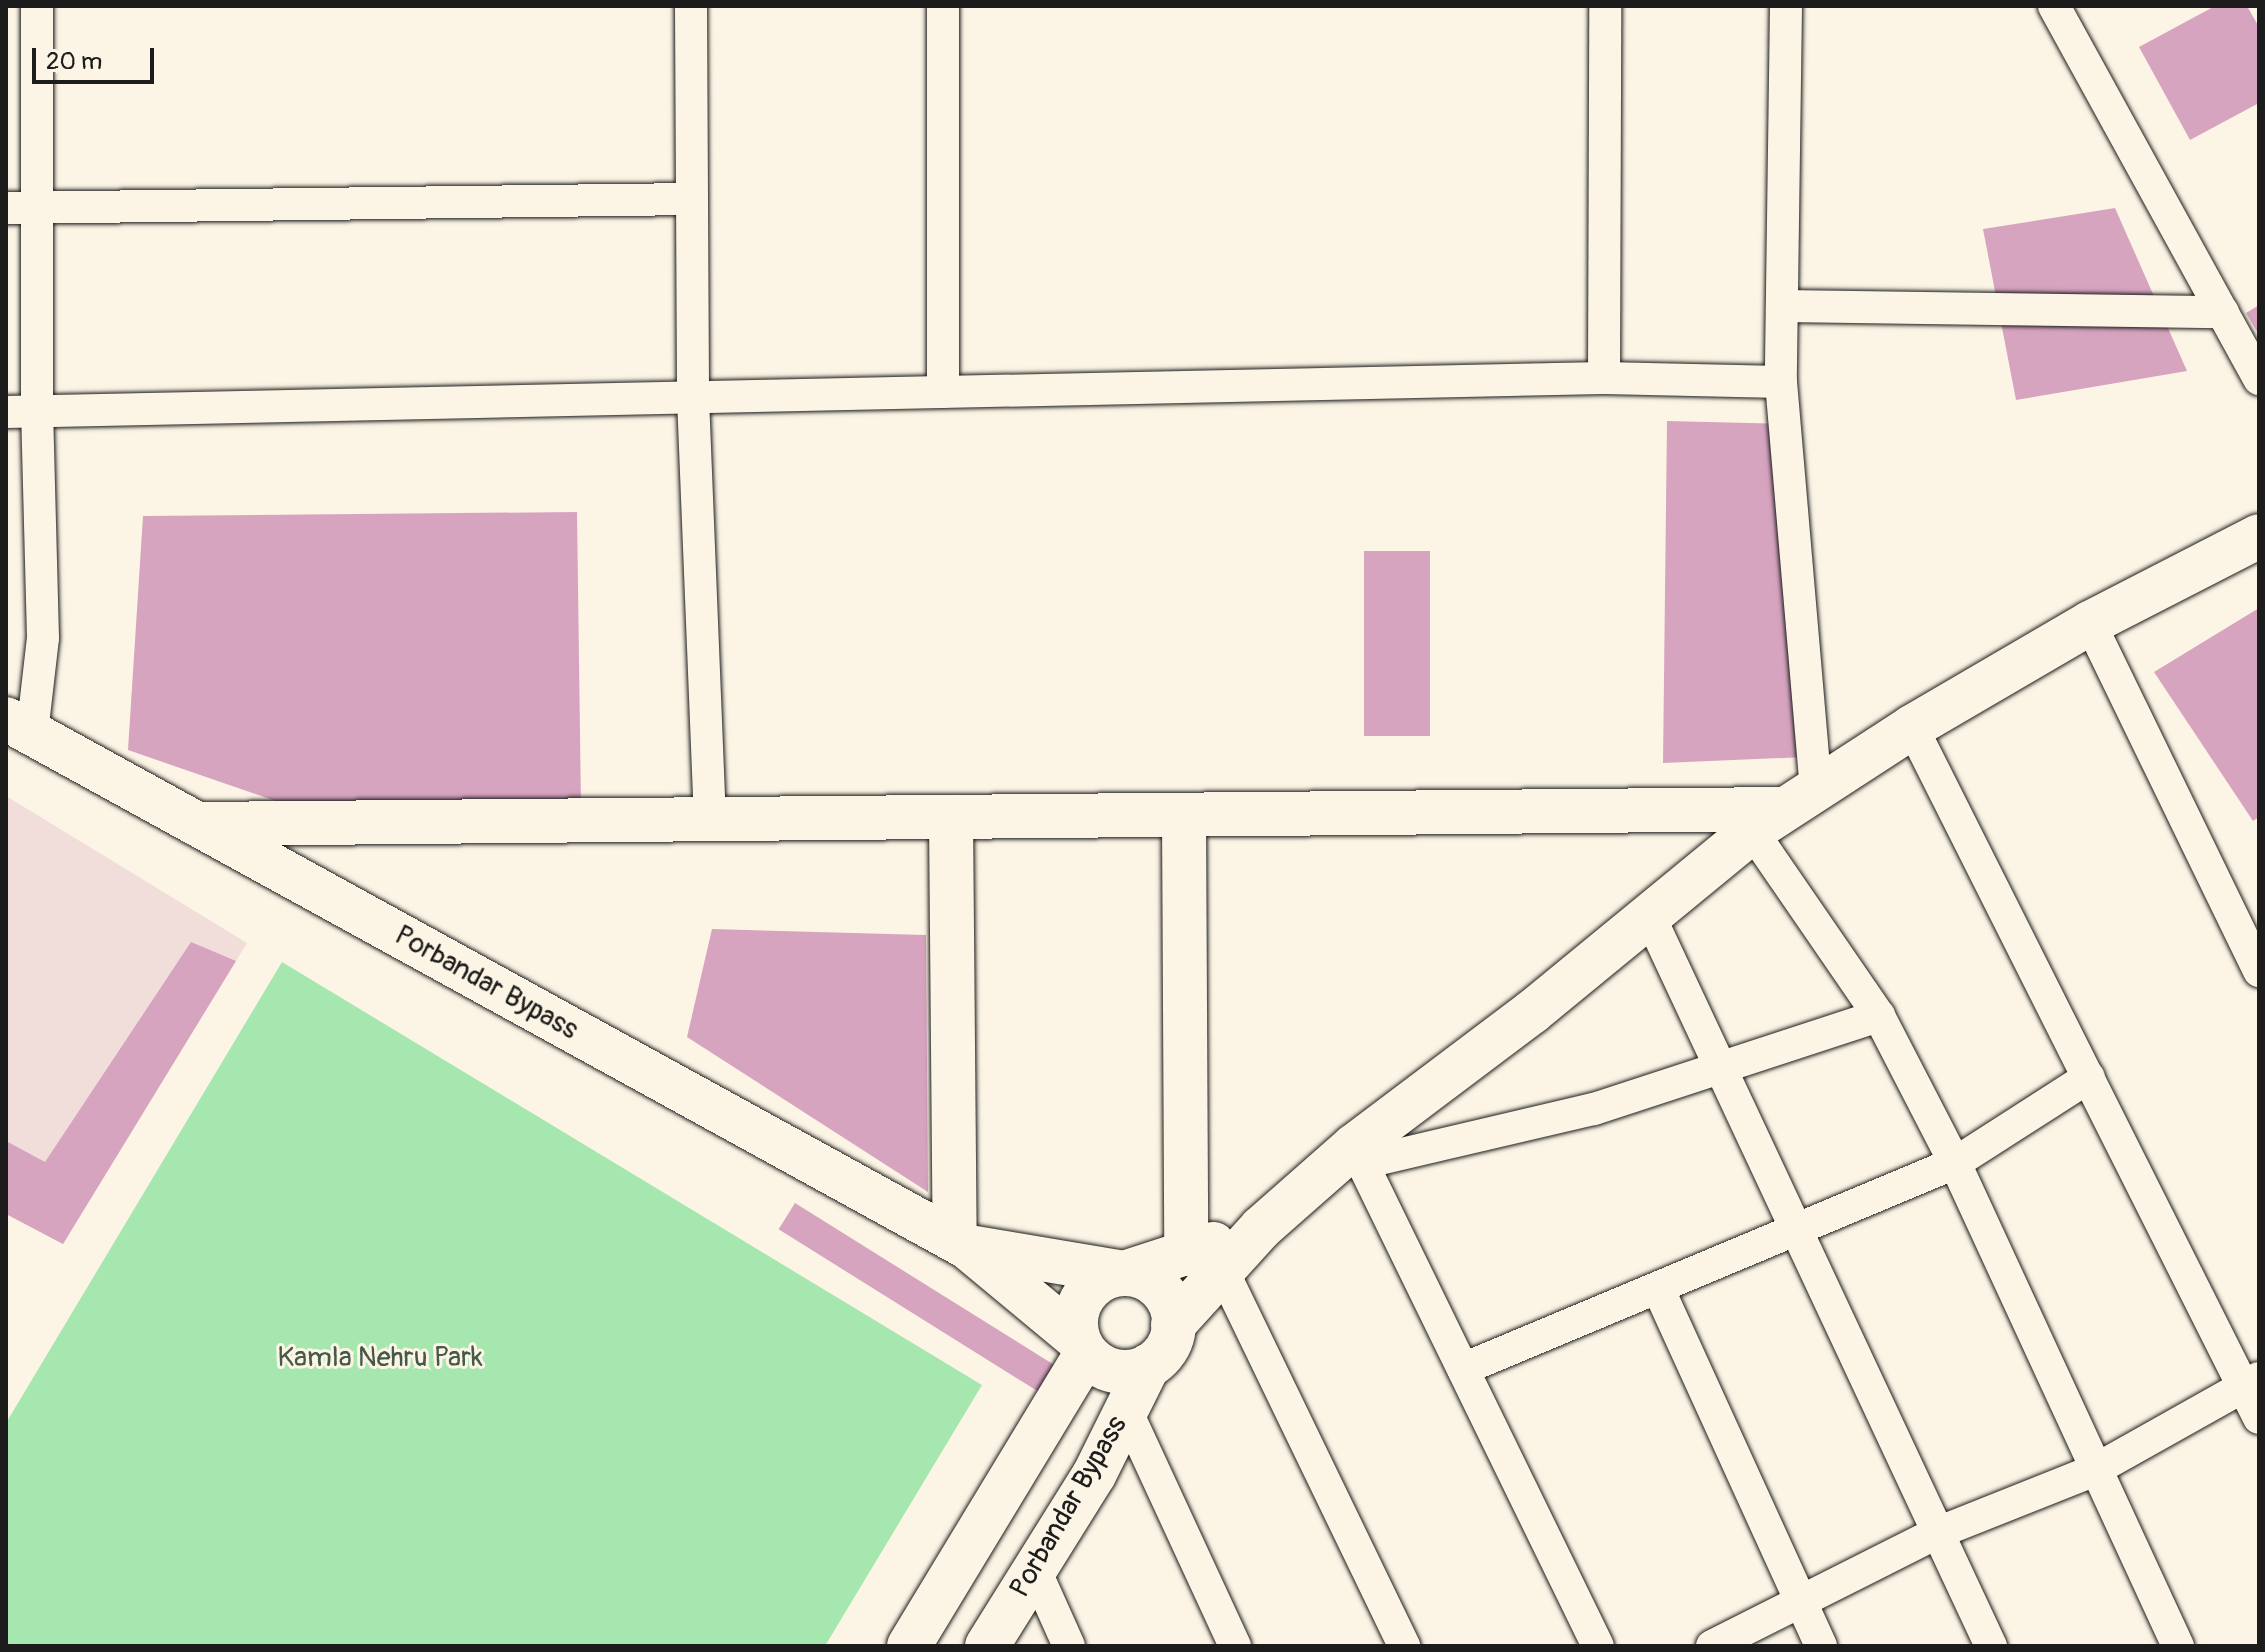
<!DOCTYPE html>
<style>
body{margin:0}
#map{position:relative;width:2265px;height:1652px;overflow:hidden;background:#fcf5e5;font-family:Pangolin,sans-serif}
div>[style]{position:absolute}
.built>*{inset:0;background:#f1ddda}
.green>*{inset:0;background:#a6e7b0}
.building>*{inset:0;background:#d7a4c0;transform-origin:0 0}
.roads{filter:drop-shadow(0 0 2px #1c1c1c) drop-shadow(0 0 2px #1c1c1c)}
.street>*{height:32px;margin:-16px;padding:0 16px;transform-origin:16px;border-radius:16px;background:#fcf5e5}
.secondary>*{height:44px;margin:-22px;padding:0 22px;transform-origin:22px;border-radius:22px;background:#fcf5e5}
.primary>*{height:44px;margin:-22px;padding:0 22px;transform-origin:22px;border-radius:22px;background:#fcf5e5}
.primary>.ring{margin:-22px;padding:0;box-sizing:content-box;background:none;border:44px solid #fcf5e5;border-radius:50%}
span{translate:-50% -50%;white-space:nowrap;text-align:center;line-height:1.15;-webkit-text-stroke:6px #fcf5e5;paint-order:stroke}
.street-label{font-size:28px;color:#1c1c1c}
.park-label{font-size:28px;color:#455948}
.frame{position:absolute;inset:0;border:8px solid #1c1c1c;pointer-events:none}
.scale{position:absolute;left:32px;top:48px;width:122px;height:36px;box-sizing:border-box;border:4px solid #1c1c1c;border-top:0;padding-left:10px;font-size:24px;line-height:28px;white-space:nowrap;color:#1c1c1c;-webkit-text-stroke:6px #fcf5e5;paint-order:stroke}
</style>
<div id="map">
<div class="built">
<div style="clip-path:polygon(6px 796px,247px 943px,63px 1244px,6px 1214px)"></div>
</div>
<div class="green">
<div style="clip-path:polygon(282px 962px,982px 1385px,825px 1646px,6px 1646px,6px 1423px)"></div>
</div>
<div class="building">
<div style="clip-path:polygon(2215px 6px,2247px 6px,2259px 27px,2259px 103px,2190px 140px,2139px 47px)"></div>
<div style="clip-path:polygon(2115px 208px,2187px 371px,2016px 400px,1983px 229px)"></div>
<div style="clip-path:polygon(2259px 305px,2259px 335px,2246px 313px)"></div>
<div style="clip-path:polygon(1667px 421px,1785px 424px,1806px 757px,1663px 763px)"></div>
<div style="clip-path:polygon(577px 512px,581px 806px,284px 804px,128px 750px,143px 516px)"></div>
<div style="left:1364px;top:551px;width:66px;height:185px"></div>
<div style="clip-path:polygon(2259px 608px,2259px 817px,2253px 821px,2154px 672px)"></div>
<div style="clip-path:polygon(712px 929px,926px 935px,928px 1192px,687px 1037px)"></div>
<div style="clip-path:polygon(191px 942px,236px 961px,63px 1244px,6px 1214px,6px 1141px,45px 1162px)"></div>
<div style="left:795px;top:1203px;width:310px;height:31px;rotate:32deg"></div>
</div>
<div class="roads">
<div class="street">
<div style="left:691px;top:6px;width:392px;rotate:89.7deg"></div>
<div style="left:693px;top:398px;width:421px;rotate:87.7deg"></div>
<div style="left:943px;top:6px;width:386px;rotate:90deg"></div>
<div style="left:1786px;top:6px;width:376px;rotate:90.8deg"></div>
<div style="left:1781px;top:382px;width:409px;rotate:85.1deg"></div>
<div style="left:2054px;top:6px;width:426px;rotate:61.2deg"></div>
<div style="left:6px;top:208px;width:686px;rotate:-0.75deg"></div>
<div style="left:1782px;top:306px;width:441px;rotate:0.8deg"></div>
<div style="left:1604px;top:378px;width:372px;rotate:-89.8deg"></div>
<div style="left:6px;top:412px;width:1598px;rotate:-1.22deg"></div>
<div style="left:1604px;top:378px;width:177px;rotate:1.3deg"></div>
<div style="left:2090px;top:623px;width:387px;rotate:64.1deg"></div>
<div style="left:1912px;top:727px;width:773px;rotate:63.34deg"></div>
<div style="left:32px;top:733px;width:96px;rotate:-83.4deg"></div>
<div style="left:43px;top:638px;width:227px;rotate:-91.5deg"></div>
<div style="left:37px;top:411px;width:405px;rotate:-90deg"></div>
<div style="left:1752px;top:831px;width:224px;rotate:55.5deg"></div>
<div style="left:1879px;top:1016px;width:165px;rotate:62.7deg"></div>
<div style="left:1955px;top:1163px;width:532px;rotate:65.22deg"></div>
<div style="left:1650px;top:917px;width:805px;rotate:64.93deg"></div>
<div style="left:1354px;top:1146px;width:556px;rotate:63.99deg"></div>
<div style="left:1363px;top:1163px;width:237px;rotate:-13.2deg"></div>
<div style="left:1594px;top:1109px;width:300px;rotate:-18.1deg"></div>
<div style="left:1222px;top:1269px;width:419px;rotate:64.2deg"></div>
<div style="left:1658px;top:1288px;width:393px;rotate:65.5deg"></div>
<div style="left:1463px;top:1369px;width:533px;rotate:-22.72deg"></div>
<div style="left:1955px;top:1163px;width:159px;rotate:-32.7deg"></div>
<div style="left:1126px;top:1410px;width:260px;rotate:65.2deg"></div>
<div style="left:1035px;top:1570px;width:83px;rotate:65.9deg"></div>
<div style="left:1712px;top:1646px;width:252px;rotate:-26.7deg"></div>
<div style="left:1937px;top:1533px;width:168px;rotate:-21.7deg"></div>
<div style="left:2093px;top:1471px;width:190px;rotate:-29.3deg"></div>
</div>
<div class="secondary">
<div style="left:1184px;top:815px;width:439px;rotate:89.7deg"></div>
<div style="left:951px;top:817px;width:423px;rotate:89.5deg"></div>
<div style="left:197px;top:824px;width:1587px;rotate:-0.54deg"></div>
<div style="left:1124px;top:1273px;width:94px;rotate:-18deg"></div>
<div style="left:1173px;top:1325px;width:131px;rotate:-47.8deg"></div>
<div style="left:1261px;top:1228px;width:124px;rotate:-41.4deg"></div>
<div style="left:1354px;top:1146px;width:223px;rotate:-37deg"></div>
<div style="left:1532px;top:1012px;width:285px;rotate:-39.4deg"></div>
<div style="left:1752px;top:831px;width:191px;rotate:-33deg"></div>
<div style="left:1912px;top:727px;width:206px;rotate:-30.3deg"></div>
<div style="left:2090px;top:623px;width:190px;rotate:-27.2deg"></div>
</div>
<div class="primary">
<div style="left:6px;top:719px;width:1096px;rotate:28.79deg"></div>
<div style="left:967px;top:1247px;width:144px;rotate:39.7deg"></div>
<div style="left:969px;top:1247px;width:157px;rotate:9.5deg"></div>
<div class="ring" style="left:1076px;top:1274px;width:54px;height:54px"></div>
<div style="left:909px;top:1646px;width:341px;rotate:-58.8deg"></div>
<div style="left:987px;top:1646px;width:202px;rotate:-58deg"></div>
<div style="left:1094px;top:1475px;width:122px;rotate:-63.6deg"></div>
</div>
</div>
<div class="street-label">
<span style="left:486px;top:983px;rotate:29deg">Porbandar Bypass</span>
<span style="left:1069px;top:1507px;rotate:-60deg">Porbandar Bypass</span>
</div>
<div class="park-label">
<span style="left:380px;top:1358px">Kamla Nehru Park</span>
</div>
<div class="frame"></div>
<div class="scale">20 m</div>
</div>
